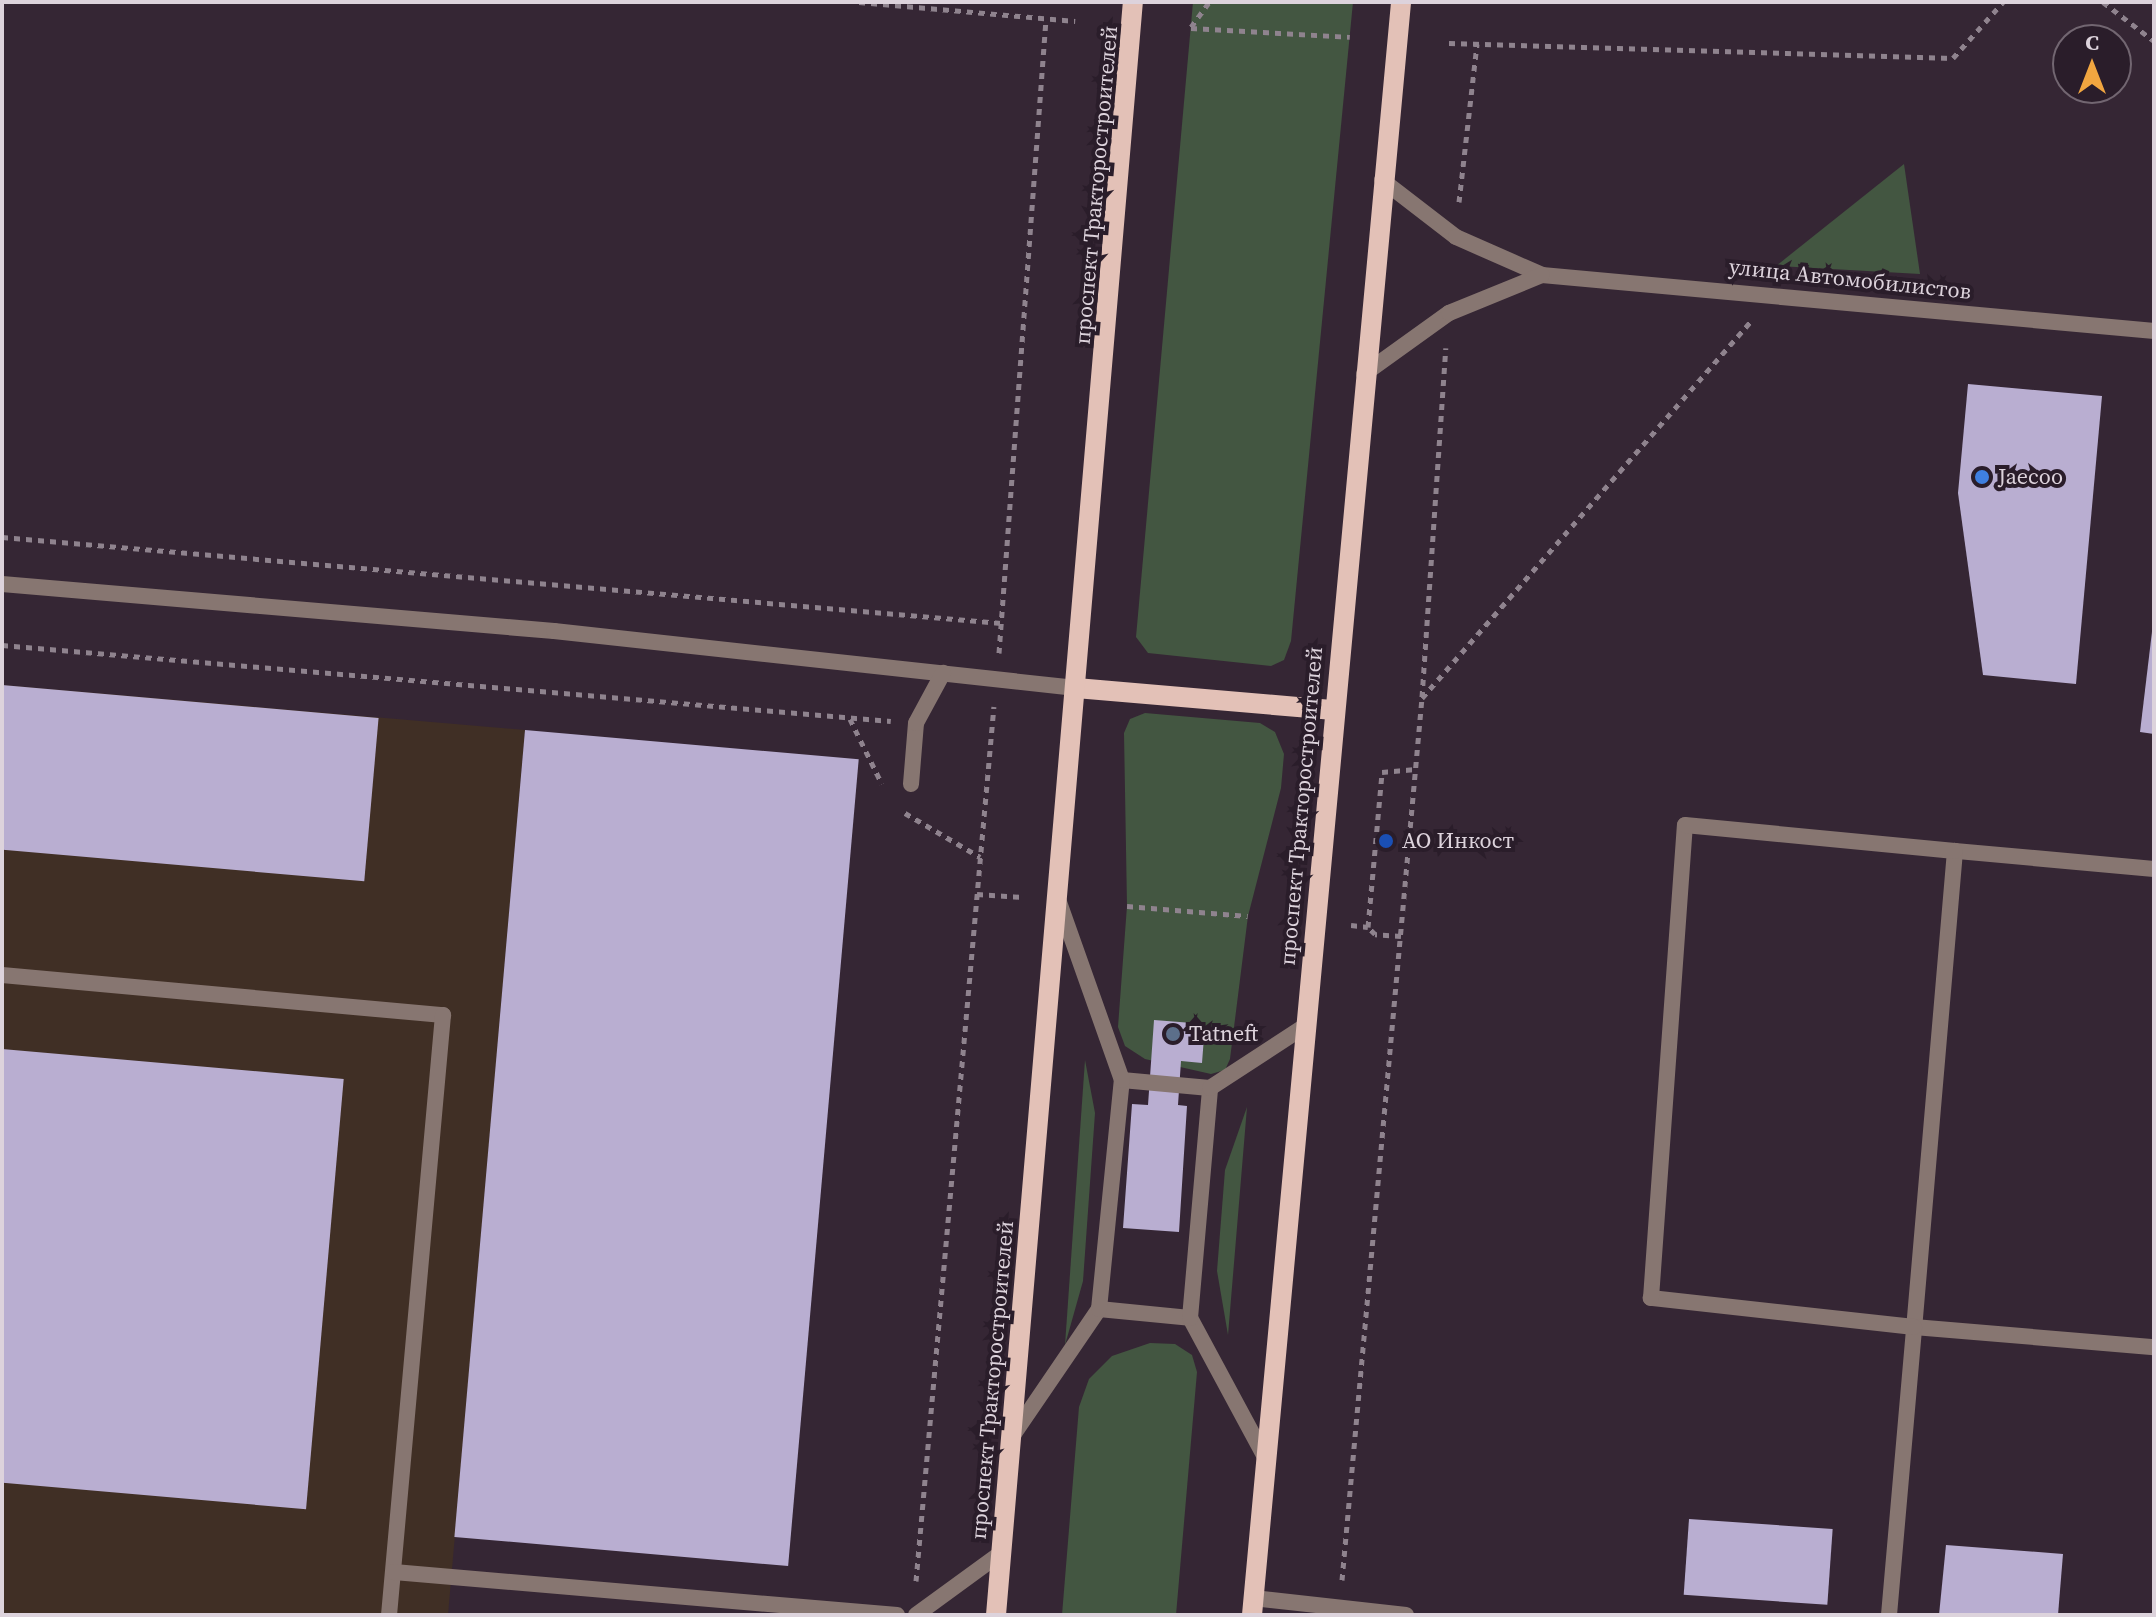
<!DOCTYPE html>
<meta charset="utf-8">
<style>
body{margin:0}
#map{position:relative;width:2156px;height:1617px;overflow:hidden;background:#352634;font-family:"Source Serif 4",serif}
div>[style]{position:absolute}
.industrial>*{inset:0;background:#402f25}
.green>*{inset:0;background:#435641}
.building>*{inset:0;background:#b9aed1;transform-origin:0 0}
.path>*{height:5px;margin-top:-2.5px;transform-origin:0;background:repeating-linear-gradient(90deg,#8f838e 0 6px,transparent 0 12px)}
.service>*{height:16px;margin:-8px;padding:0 8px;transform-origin:8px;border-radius:8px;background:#877671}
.primary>*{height:20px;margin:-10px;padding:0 10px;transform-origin:10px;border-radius:10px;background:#e3c1b7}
.dots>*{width:22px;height:22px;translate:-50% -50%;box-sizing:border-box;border:4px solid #2a1d2a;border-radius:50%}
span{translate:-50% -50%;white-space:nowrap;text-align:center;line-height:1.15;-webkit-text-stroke:8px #2a1d2a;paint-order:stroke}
.street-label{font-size:22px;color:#ddd3dc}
.poi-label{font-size:22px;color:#ddd3dc}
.left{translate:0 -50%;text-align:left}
.frame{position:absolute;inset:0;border:4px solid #ddd3dc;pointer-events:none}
.north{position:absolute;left:2052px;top:24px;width:80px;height:80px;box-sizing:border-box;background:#2a1d2a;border:2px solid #726671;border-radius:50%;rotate:0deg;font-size:22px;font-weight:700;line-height:32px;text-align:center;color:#ddd3dc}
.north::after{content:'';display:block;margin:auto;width:28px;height:36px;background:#f1a640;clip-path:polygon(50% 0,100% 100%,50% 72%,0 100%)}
</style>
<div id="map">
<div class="industrial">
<div style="clip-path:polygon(2px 685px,525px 730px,448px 1615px,2px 1615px)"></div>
</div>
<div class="green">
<div style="clip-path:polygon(1193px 2px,1353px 2px,1291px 641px,1284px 660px,1271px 666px,1148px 653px,1136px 637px)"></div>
<div style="clip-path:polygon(1904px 164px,1920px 274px,1776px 266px)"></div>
<div style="clip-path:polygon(1145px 713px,1260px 723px,1275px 732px,1284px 754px,1281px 788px,1248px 916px,1230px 1059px,1225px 1070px,1211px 1074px,1145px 1059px,1125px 1046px,1118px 1027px,1127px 906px,1124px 733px,1130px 719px)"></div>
<div style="clip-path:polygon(1085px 1060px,1095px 1113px,1083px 1281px,1065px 1345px)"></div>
<div style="clip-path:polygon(1247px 1107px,1228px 1335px,1217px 1271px,1225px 1170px)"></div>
<div style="clip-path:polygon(1150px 1343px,1175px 1344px,1192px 1355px,1197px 1372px,1176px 1615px,1062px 1615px,1079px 1407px,1089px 1379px,1112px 1356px)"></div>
</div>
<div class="building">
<div style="clip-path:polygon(1968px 384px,2102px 396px,2076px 684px,1983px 675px,1958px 493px)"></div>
<div style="clip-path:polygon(2154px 615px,2154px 734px,2140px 732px)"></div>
<div style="left:2px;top:685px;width:378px;height:164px;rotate:5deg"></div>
<div style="left:525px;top:730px;width:335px;height:810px;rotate:5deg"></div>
<div style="clip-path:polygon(1154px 1020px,1205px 1024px,1202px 1063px,1181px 1061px,1178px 1105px,1187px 1106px,1179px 1232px,1123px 1228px,1132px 1104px,1148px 1105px)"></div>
<div style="left:2px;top:1049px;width:343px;height:432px;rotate:5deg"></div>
<div style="left:1689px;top:1519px;width:144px;height:76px;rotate:4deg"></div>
<div style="clip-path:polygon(1946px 1545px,2063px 1554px,2058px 1615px,1939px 1615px)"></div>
</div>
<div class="path">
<div style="left:859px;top:2px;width:217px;rotate:5deg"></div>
<div style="left:2103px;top:2px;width:64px;rotate:37.4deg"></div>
<div style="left:1191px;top:27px;width:31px;rotate:-54deg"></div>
<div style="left:1191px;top:28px;width:159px;rotate:3.2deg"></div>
<div style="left:1449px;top:43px;width:504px;rotate:1.7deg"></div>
<div style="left:1953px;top:58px;width:75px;rotate:-48.2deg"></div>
<div style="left:1459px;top:202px;width:159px;rotate:-83.5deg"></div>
<div style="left:2px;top:537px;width:1003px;rotate:4.92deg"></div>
<div style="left:2px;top:645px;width:892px;rotate:4.89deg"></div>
<div style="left:999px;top:653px;width:636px;rotate:-85.76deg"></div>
<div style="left:1422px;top:697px;width:350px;rotate:-86.1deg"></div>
<div style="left:850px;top:719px;width:72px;rotate:63.8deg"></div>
<div style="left:905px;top:813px;width:87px;rotate:30.4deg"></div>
<div style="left:977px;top:894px;width:45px;rotate:3.8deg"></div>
<div style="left:1127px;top:906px;width:121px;rotate:4.7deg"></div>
<div style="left:1351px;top:925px;width:17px;rotate:7deg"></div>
<div style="left:1401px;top:936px;width:26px;rotate:-176deg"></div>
<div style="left:1375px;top:934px;width:10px;rotate:-135deg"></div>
<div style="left:1368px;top:927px;width:156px;rotate:-84.8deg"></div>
<div style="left:1382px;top:772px;width:34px;rotate:-5deg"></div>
<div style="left:1342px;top:1580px;width:886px;rotate:-84.82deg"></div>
<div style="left:1422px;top:698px;width:500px;rotate:-48.89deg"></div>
<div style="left:916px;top:1581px;width:878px;rotate:-84.91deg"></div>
</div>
<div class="service">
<div style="left:1382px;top:180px;width:93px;rotate:37.6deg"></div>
<div style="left:1456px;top:237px;width:94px;rotate:23.8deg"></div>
<div style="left:1542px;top:275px;width:615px;rotate:5.23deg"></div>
<div style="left:1364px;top:374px;width:105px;rotate:-35.7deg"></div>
<div style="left:1449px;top:313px;width:100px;rotate:-22.2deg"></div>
<div style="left:2px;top:584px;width:554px;rotate:4.87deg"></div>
<div style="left:554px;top:631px;width:525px;rotate:6.23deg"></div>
<div style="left:911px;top:784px;width:61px;rotate:-85.3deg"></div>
<div style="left:916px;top:723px;width:57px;rotate:-61.6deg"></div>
<div style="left:2154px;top:869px;width:200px;rotate:-174.8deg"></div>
<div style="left:1955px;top:851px;width:478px;rotate:94.9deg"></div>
<div style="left:1914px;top:1327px;width:241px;rotate:4.8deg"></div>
<div style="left:2px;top:975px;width:443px;rotate:5.2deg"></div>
<div style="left:443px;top:1015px;width:602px;rotate:95.14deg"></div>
<div style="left:1122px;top:1080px;width:88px;rotate:5.2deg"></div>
<div style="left:1099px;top:1309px;width:91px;rotate:5.6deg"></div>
<div style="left:1011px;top:1438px;width:156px;rotate:-55.7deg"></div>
<div style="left:1099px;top:1309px;width:230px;rotate:-84.3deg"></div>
<div style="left:1122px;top:1080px;width:189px;rotate:-109.5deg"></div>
<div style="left:1266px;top:1459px;width:160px;rotate:-118.3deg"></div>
<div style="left:1190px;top:1318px;width:231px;rotate:-85deg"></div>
<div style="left:1210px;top:1088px;width:113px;rotate:-33.1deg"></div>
<div style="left:394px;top:1572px;width:505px;rotate:4.89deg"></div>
<div style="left:1253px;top:1598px;width:154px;rotate:6.3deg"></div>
<div style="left:916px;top:1615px;width:105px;rotate:-36.1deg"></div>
<div style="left:1889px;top:1615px;width:289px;rotate:-85deg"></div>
<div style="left:1914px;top:1327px;width:265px;rotate:-173.7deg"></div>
<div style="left:1651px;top:1298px;width:474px;rotate:-85.9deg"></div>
<div style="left:1685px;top:825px;width:271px;rotate:5.5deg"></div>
</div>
<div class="primary">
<div style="left:1076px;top:688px;width:259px;rotate:4.9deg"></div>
<div style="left:996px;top:1615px;width:1619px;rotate:-85.15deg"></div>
<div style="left:1252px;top:1615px;width:1620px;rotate:-84.72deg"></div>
</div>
<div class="dots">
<div style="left:1982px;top:477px;background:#3f7fe0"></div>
<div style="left:1386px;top:841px;background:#1a4fb4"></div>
<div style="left:1173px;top:1034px;background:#5c6f8a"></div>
</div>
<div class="street-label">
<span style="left:1096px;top:185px;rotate:-85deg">проспект Тракторостроителей</span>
<span style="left:1850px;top:279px;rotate:6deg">улица Автомобилистов</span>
<span style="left:1301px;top:806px;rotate:-85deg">проспект Тракторостроителей</span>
<span style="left:992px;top:1380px;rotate:-85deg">проспект Тракторостроителей</span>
</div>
<div class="poi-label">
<span class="left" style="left:1998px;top:477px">Jaecoo</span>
<span class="left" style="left:1402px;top:841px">АО Инкост</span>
<span class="left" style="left:1189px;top:1034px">Tatneft</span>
</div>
<div class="frame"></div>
<div class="north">С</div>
</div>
